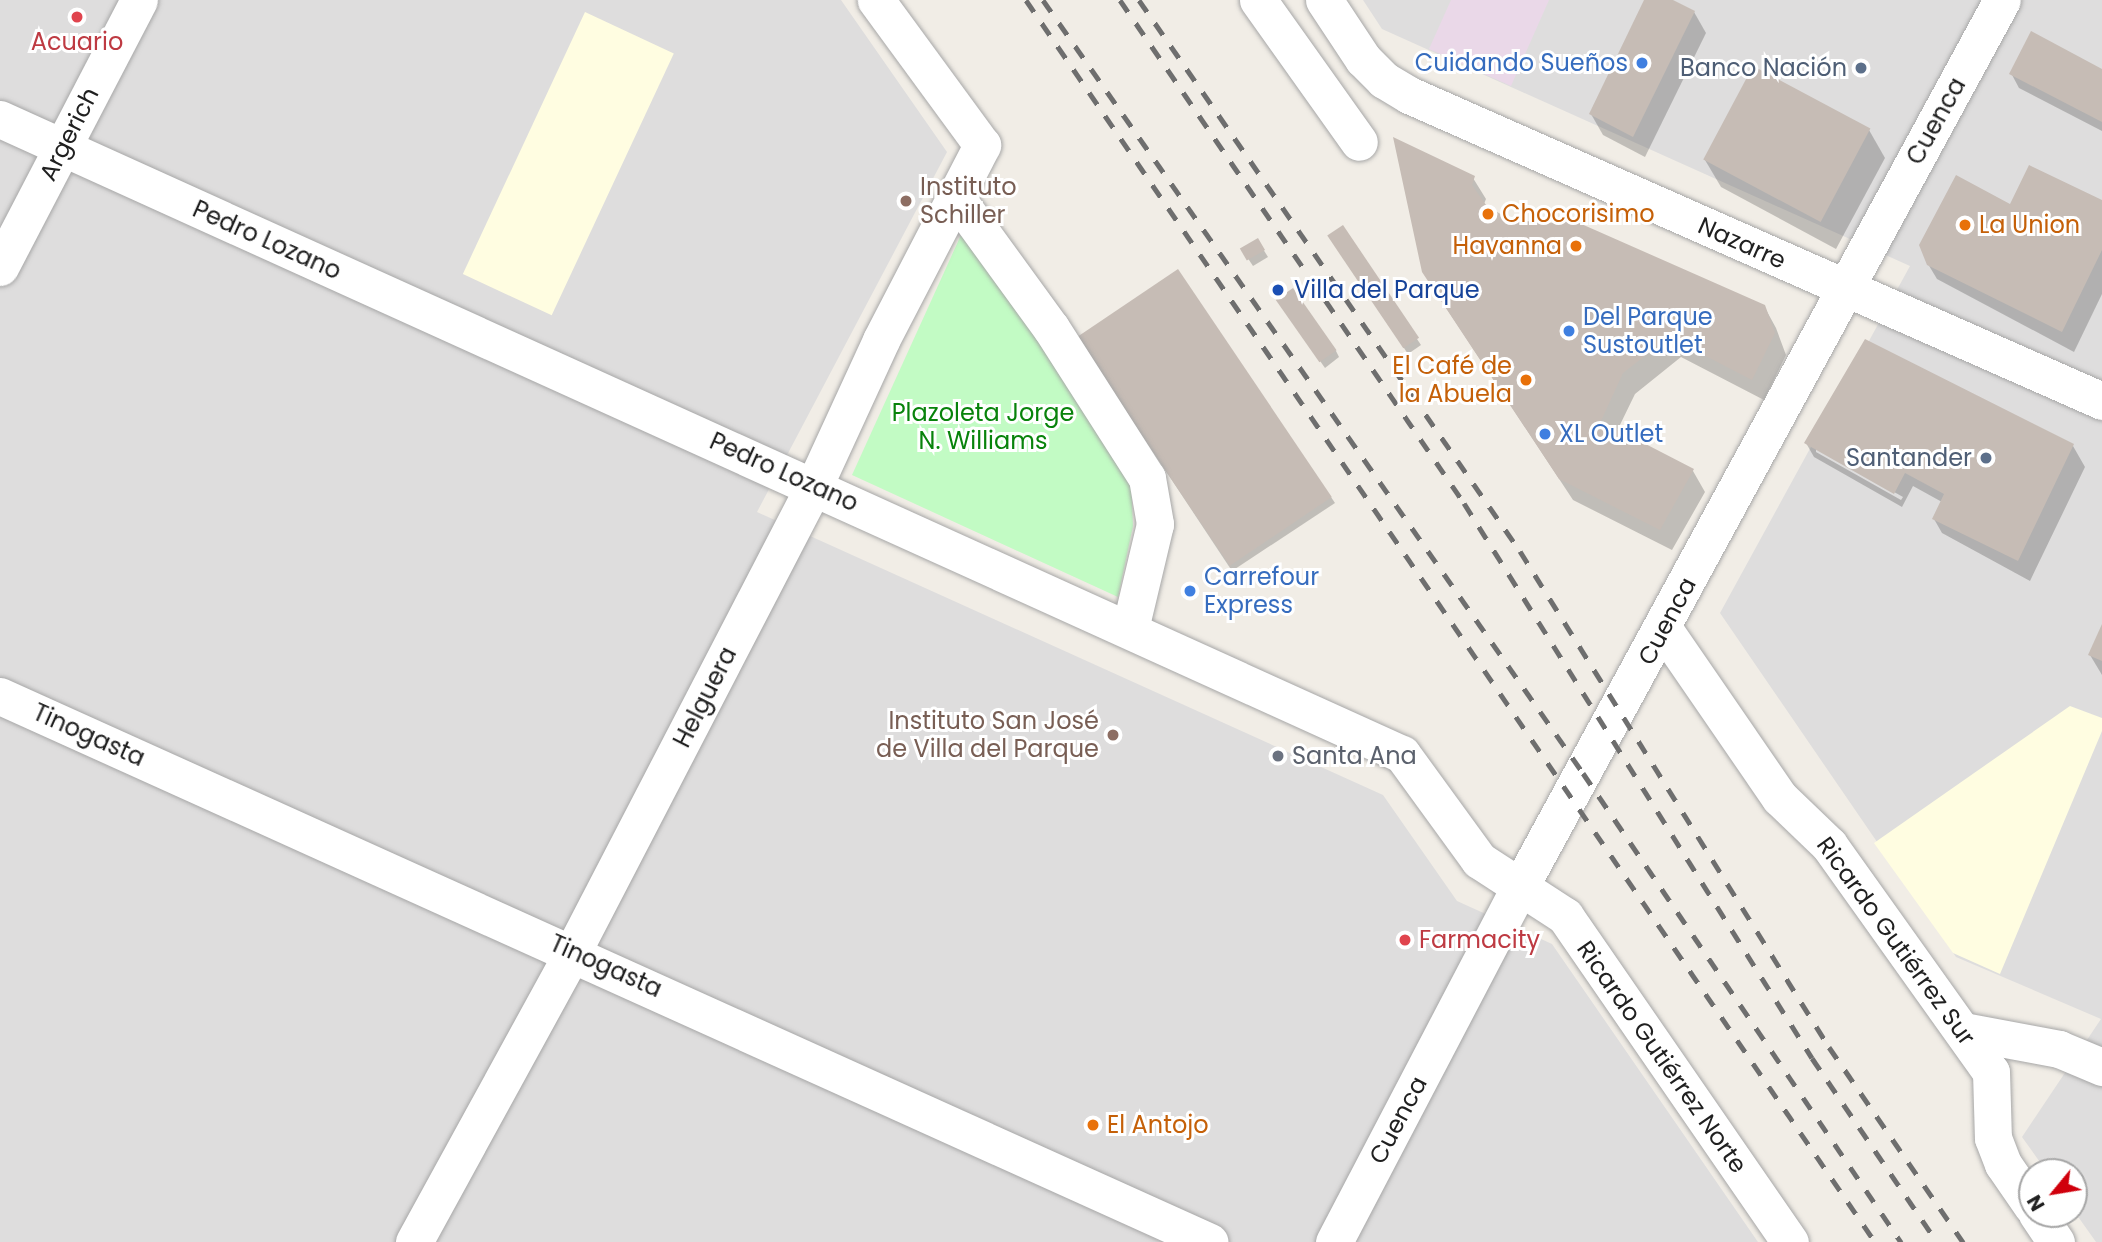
<!DOCTYPE html>
<meta charset="utf-8">
<style>
body{margin:0}
#map{position:relative;width:2102px;height:1242px;overflow:hidden;background:#f1ede6;font-family:Poppins,sans-serif}
div>[style]{position:absolute}
.residential>*{inset:0;background:#dedddd}
.industrial>*{inset:0;background:#ead8e8}
.education>*{inset:0;background:#fffde1;transform-origin:0 0}
.park>*{inset:0;background:#c2fbc4}
.shadow>*{inset:0;background:#0003}
.building>*{inset:0;background:#c6bcb5;transform-origin:0 0}
.roads{filter:drop-shadow(0 0 2px #a7a7a7) drop-shadow(0 0 2px #a7a7a7)}
.minor>*{height:37px;margin:-18.5px;padding:0 18.5px;transform-origin:18.5px;border-radius:18.5px;background:#fff}
.rail>*{height:5px;margin-top:-2.5px;transform-origin:0;background:repeating-linear-gradient(90deg,#6e6e6e 0 14px,transparent 0 28px)}
.dots>*{width:19px;height:19px;translate:-50% -50%;box-sizing:border-box;border:4px solid #fff;border-radius:50%}
span{translate:-50% -50%;white-space:nowrap;text-align:center;line-height:1.15;-webkit-text-stroke:6px #fff;paint-order:stroke}
.health-label{font-size:24px;color:#be3a42}
.left{translate:0 -50%;text-align:left}
.shop-label{font-size:24px;color:#366cbe}
.right{translate:-100% -50%;text-align:right}
.service-label{font-size:24px;color:#4e5e75}
.street-label{font-size:24px;color:#202020}
.education-label{font-size:24px;color:#785e54}
.food-label{font-size:24px;color:#c56008}
.transit-label{font-size:24px;color:#164399}
.park-label{font-size:24px;color:#08830b}
.worship-label{font-size:24px;color:#5b616d}
.north{position:absolute;left:2018px;top:1158px;width:70px;height:70px;box-sizing:border-box;background:#fff;border:2px solid #a6a6a6;border-radius:50%;rotate:240deg;font-size:19px;font-weight:700;line-height:28px;text-align:center;color:#202020}
.north::after{content:'';display:block;margin:auto;width:24px;height:32px;background:#d0000c;clip-path:polygon(50% 0,100% 100%,50% 72%,0 100%)}
</style>
<div id="map">
<div class="residential">
<div style="clip-path:polygon(0 0,841px 0,947px 152px,757px 512px,1383px 795px,1457px 901px,1552px 944px,1758px 1242px,0 1242px)"></div>
<div style="clip-path:polygon(1363px 0,2102px 0,2102px 1242px,2096px 1242px,2074px 1211px,2074px 1172px,2047px 1172px,2022px 1137px,2101px 1019px,1956px 957px,1720px 613px,1910px 266px,1382px 29px)"></div>
</div>
<div class="industrial">
<div style="clip-path:polygon(1451px 0,1549px 0,1511px 86px,1429px 49px)"></div>
</div>
<div class="education">
<div style="left:585px;top:12px;width:98px;height:289px;rotate:25deg"></div>
<div style="clip-path:polygon(2070px 706px,2102px 718px,2102px 731px,2000px 974px,1953px 953px,1874px 843px)"></div>
</div>
<div class="park">
<div style="clip-path:polygon(961px 235px,1048px 344px,1131px 480px,1133px 526px,1118px 597px,852px 475px)"></div>
</div>
<div class="shadow">
<div style="clip-path:polygon(1646px 0,1669px 0,1694px 12px,1706px 33px,1645px 157px,1603px 135px,1591px 114px)"></div>
<div style="clip-path:polygon(2102px 71px,2102px 131px,2019px 88px,2011px 73px)"></div>
<div style="clip-path:polygon(1869px 130px,1885px 158px,1836px 249px,1721px 187px,1705px 160px)"></div>
<div style="clip-path:polygon(1473px 178px,1486px 199px,1484px 204px,1510px 222px,1764px 306px,1776px 328px,1786px 355px,1764px 400px,1681px 357px,1635px 394px,1617px 431px,1693px 471px,1705px 492px,1672px 550px,1573px 500px,1437px 294px)"></div>
<div style="clip-path:polygon(2102px 202px,2102px 294px,2074px 352px,1937px 279px,1928px 264px,2011px 207px)"></div>
<div style="clip-path:polygon(1258px 241px,1268px 257px,1253px 266px,1247px 257px)"></div>
<div style="clip-path:polygon(1333px 242px,1417px 339px,1421px 345px,1408px 354px)"></div>
<div style="clip-path:polygon(1282px 307px,1336px 351px,1339px 357px,1325px 368px)"></div>
<div style="clip-path:polygon(1083px 346px,1331px 497px,1335px 503px,1232px 571px)"></div>
<div style="clip-path:polygon(evenodd,1806px 443px,2073px 446px,2085px 467px,2030px 581px,1942px 533px,1934px 519px,1942px 502px,1913px 486px,1902px 507px,1814px 457px,1806px 443px,1816px 448px,1903px 497px,1901px 500px,1816px 452px,1816px 448px)"></div>
<div style="clip-path:polygon(2102px 629px,2102px 675px,2090px 655px)"></div>
</div>
<div class="building">
<div style="clip-path:polygon(1644px 0,1673px 0,1695px 11px,1633px 137px,1589px 114px)"></div>
<div style="clip-path:polygon(2031px 31px,2102px 69px,2102px 122px,2009px 74px)"></div>
<div style="left:1753px;top:66px;width:133px;height:106px;rotate:28deg"></div>
<div style="clip-path:polygon(1393px 137px,1475px 176px,1472px 185px,1486px 205px,1510px 220px,1557px 223px,1561px 215px,1765px 305px,1775px 333px,1752px 380px,1669px 337px,1623px 373px,1601px 421px,1694px 469px,1660px 530px,1559px 479px,1422px 272px)"></div>
<div style="clip-path:polygon(2029px 165px,2102px 200px,2102px 250px,2062px 332px,1927px 265px,1919px 245px,1956px 175px,2010px 204px)"></div>
<div style="left:1343px;top:225px;width:136px;height:19px;rotate:56deg"></div>
<div style="left:1258px;top:238px;width:14px;height:21px;rotate:60deg"></div>
<div style="left:1178px;top:269px;width:275px;height:123px;rotate:56deg"></div>
<div style="left:1293px;top:288px;width:76px;height:21px;rotate:55deg"></div>
<div style="clip-path:polygon(1865px 339px,2074px 444px,2018px 561px,1932px 519px,1944px 494px,1905px 473px,1894px 494px,1804px 443px)"></div>
<div style="clip-path:polygon(2102px 624px,2102px 661px,2088px 655px)"></div>
</div>
<div class="roads">
<div class="minor">
<div style="left:1258px;top:0;width:174px;rotate:54.6deg"></div>
<div style="left:1324px;top:0;width:71px;rotate:56.5deg"></div>
<div style="left:1363px;top:59px;width:30px;rotate:45deg"></div>
<div style="left:1384px;top:80px;width:29px;rotate:31deg"></div>
<div style="left:1409px;top:95px;width:758px;rotate:23.82deg"></div>
<div style="left:0;top:119px;width:1539px;rotate:24.37deg"></div>
<div style="left:1402px;top:754px;width:131px;rotate:54deg"></div>
<div style="left:1479px;top:860px;width:103px;rotate:33.1deg"></div>
<div style="left:1565px;top:916px;width:396px;rotate:55.4deg"></div>
<div style="left:955px;top:196px;width:163px;rotate:54deg"></div>
<div style="left:1051px;top:328px;width:178px;rotate:57.4deg"></div>
<div style="left:1147px;top:478px;width:47px;rotate:80.1deg"></div>
<div style="left:1155px;top:524px;width:108px;rotate:103.4deg"></div>
<div style="left:0;top:267px;width:301px;rotate:-62.5deg"></div>
<div style="left:1663px;top:628px;width:206px;rotate:55.5deg"></div>
<div style="left:1780px;top:798px;width:68px;rotate:43.8deg"></div>
<div style="left:1829px;top:845px;width:279px;rotate:54.5deg"></div>
<div style="left:1991px;top:1072px;width:66px;rotate:88.3deg"></div>
<div style="left:1993px;top:1138px;width:28px;rotate:69deg"></div>
<div style="left:2003px;top:1164px;width:51px;rotate:55.4deg"></div>
<div style="left:0;top:696px;width:1327px;rotate:24.29deg"></div>
<div style="left:1963px;top:1031px;width:98px;rotate:10.6deg"></div>
<div style="left:2059px;top:1049px;width:47px;rotate:22.7deg"></div>
<div style="left:2037px;top:1214px;width:34px;rotate:56deg"></div>
<div style="left:414px;top:1242px;width:332px;rotate:-61.3deg"></div>
<div style="left:573px;top:951px;width:524px;rotate:-62.6deg"></div>
<div style="left:814px;top:486px;width:161px;rotate:-65.3deg"></div>
<div style="left:881px;top:340px;width:220px;rotate:-62.6deg"></div>
<div style="left:982px;top:145px;width:180px;rotate:-126.2deg"></div>
<div style="left:1334px;top:1242px;width:403px;rotate:-62.4deg"></div>
<div style="left:1521px;top:885px;width:1007px;rotate:-61.48deg"></div>
</div>
</div>
<div class="rail">
<div style="left:1026px;top:0;width:1504px;rotate:55.64deg"></div>
<div style="left:1043px;top:0;width:943px;rotate:55.06deg"></div>
<div style="left:1583px;top:773px;width:567px;rotate:55.86deg"></div>
<div style="left:1120px;top:0;width:609px;rotate:55.63deg"></div>
<div style="left:1464px;top:503px;width:655px;rotate:57.91deg"></div>
<div style="left:1812px;top:1058px;width:222px;rotate:55.8deg"></div>
<div style="left:1139px;top:0;width:670px;rotate:55.34deg"></div>
<div style="left:1520px;top:551px;width:584px;rotate:58.08deg"></div>
<div style="left:1829px;top:1047px;width:237px;rotate:55.5deg"></div>
</div>
<div class="dots">
<div style="left:77px;top:17px;background:#e0444e"></div>
<div style="left:1642px;top:63px;background:#3f7fe0"></div>
<div style="left:1861px;top:68px;background:#5c6f8a"></div>
<div style="left:906px;top:201px;background:#8d6e63"></div>
<div style="left:1488px;top:214px;background:#e8710a"></div>
<div style="left:1965px;top:225px;background:#e8710a"></div>
<div style="left:1576px;top:246px;background:#e8710a"></div>
<div style="left:1278px;top:290px;background:#1a4fb4"></div>
<div style="left:1569px;top:331px;background:#3f7fe0"></div>
<div style="left:1526px;top:380px;background:#e8710a"></div>
<div style="left:1545px;top:434px;background:#3f7fe0"></div>
<div style="left:1986px;top:458px;background:#5c6f8a"></div>
<div style="left:1190px;top:591px;background:#3f7fe0"></div>
<div style="left:1113px;top:735px;background:#8d6e63"></div>
<div style="left:1278px;top:756px;background:#6b7280"></div>
<div style="left:1405px;top:940px;background:#e0444e"></div>
<div style="left:1093px;top:1125px;background:#e8710a"></div>
</div>
<div class="health-label">
<span style="left:77px;top:42px">Acuario</span>
<span class="left" style="left:1419px;top:940px">Farmacity</span>
</div>
<div class="shop-label">
<span class="right" style="left:1628px;top:63px">Cuidando Sueños</span>
<span class="left" style="left:1583px;top:331px">Del Parque<br>Sustoutlet</span>
<span class="left" style="left:1559px;top:434px">XL Outlet</span>
<span class="left" style="left:1204px;top:591px">Carrefour<br>Express</span>
</div>
<div class="service-label">
<span class="right" style="left:1847px;top:68px">Banco Nación</span>
<span class="right" style="left:1972px;top:458px">Santander</span>
</div>
<div class="street-label">
<span style="left:1936px;top:121px;rotate:-61deg">Cuenca</span>
<span style="left:69px;top:134px;rotate:-63deg">Argerich</span>
<span style="left:267px;top:240px;rotate:24deg">Pedro Lozano</span>
<span style="left:1742px;top:243px;rotate:24deg">Nazarre</span>
<span style="left:784px;top:472px;rotate:24deg">Pedro Lozano</span>
<span style="left:1667px;top:621px;rotate:-62deg">Cuenca</span>
<span style="left:705px;top:697px;rotate:-63deg">Helguera</span>
<span style="left:89px;top:735px;rotate:24deg">Tinogasta</span>
<span style="left:1896px;top:941px;rotate:54deg">Ricardo Gutiérrez Sur</span>
<span style="left:606px;top:966px;rotate:24deg">Tinogasta</span>
<span style="left:1662px;top:1057px;rotate:55deg">Ricardo Gutiérrez Norte</span>
<span style="left:1398px;top:1120px;rotate:-62deg">Cuenca</span>
</div>
<div class="education-label">
<span class="left" style="left:920px;top:201px">Instituto<br>Schiller</span>
<span class="right" style="left:1099px;top:735px">Instituto San José<br>de Villa del Parque</span>
</div>
<div class="food-label">
<span class="left" style="left:1502px;top:214px">Chocorisimo</span>
<span class="left" style="left:1979px;top:225px">La Union</span>
<span class="right" style="left:1562px;top:246px">Havanna</span>
<span class="right" style="left:1512px;top:380px">El Café de<br>la Abuela</span>
<span class="left" style="left:1107px;top:1125px">El Antojo</span>
</div>
<div class="transit-label">
<span class="left" style="left:1294px;top:290px">Villa del Parque</span>
</div>
<div class="park-label">
<span style="left:983px;top:427px">Plazoleta Jorge<br>N. Williams</span>
</div>
<div class="worship-label">
<span class="left" style="left:1292px;top:756px">Santa Ana</span>
</div>
<div class="north">N</div>
</div>
